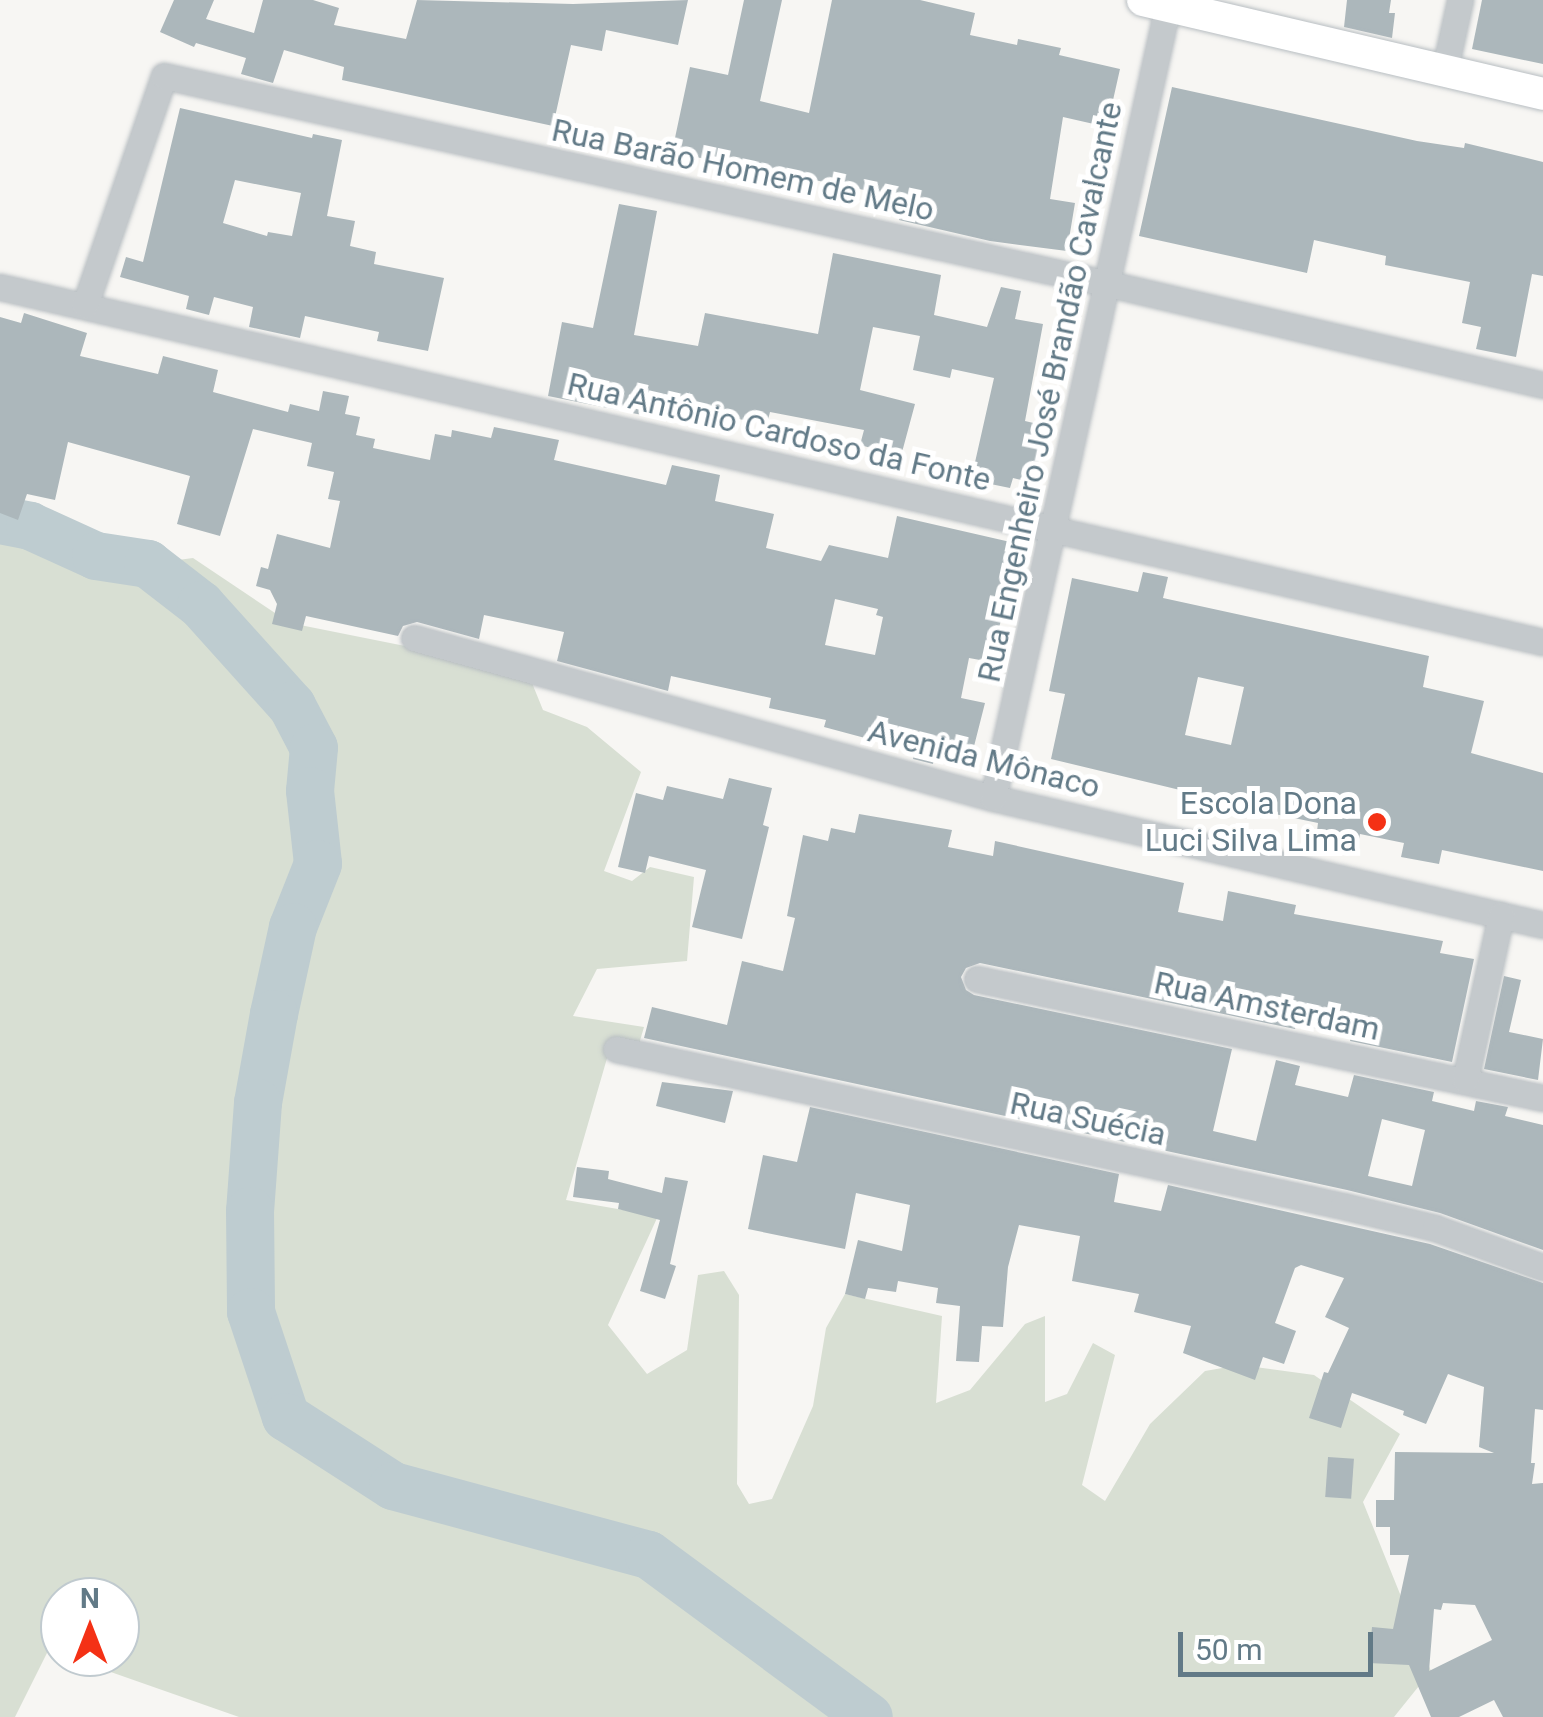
<!DOCTYPE html>
<meta charset="utf-8">
<style>
body{margin:0}
#map{position:relative;width:1543px;height:1717px;overflow:hidden;background:#f7f6f3;font-family:Roboto,sans-serif}
div>[style]{position:absolute}
.green>*{inset:0;background:#d8dfd3}
.river>*{height:48px;margin:-24px;padding:0 24px;transform-origin:24px;border-radius:24px;background:#beccd0}
.building>*{inset:0;background:#acb7bb;transform-origin:0 0}
.roads{filter:drop-shadow(0 0 2px #b8bec2) drop-shadow(0 0 2px #b8bec2)}
.minor>*{height:25px;margin:-12.5px;padding:0 12.5px;transform-origin:12.5px;border-radius:12.5px;background:#c4c9cc}
.secondary>*{height:32px;margin:-16px;padding:0 16px;transform-origin:16px;border-radius:16px;background:#fff}
.dots>*{width:28px;height:28px;translate:-50% -50%;box-sizing:border-box;border:5px solid #fff;border-radius:50%}
span{translate:-50% -50%;white-space:nowrap;text-align:center;line-height:1.15;-webkit-text-stroke:10px #fff;paint-order:stroke}
.street-label{font-size:32px;color:#627a87}
.poi-label{font-size:32px;color:#627a87}
.right{translate:-100% -50%;text-align:right}
.north{position:absolute;left:40px;top:1577px;width:100px;height:100px;box-sizing:border-box;background:#fff;border:2px solid #c0cacf;border-radius:50%;rotate:0deg;font-size:28px;font-weight:700;line-height:40px;text-align:center;color:#627a87}
.north::after{content:'';display:block;margin:auto;width:35px;height:45px;background:#f43115;clip-path:polygon(50% 0,100% 100%,50% 72%,0 100%)}
.scale{position:absolute;left:1178px;top:1632px;width:195px;height:45px;box-sizing:border-box;border:5px solid #627a87;border-top:0;padding-left:12px;font-size:30px;line-height:35px;white-space:nowrap;color:#627a87;-webkit-text-stroke:8px #fff;paint-order:stroke}
</style>
<div id="map">
<div class="green">
<div style="clip-path:polygon(0 520px,30px 526px,96px 556px,148px 564px,193px 558px,290px 623px,445px 654px,532px 683px,543px 710px,587px 727px,641px 772px,604px 871px,632px 881px,650px 867px,694px 877px,687px 961px,597px 969px,573px 1016px,644px 1027px,639px 1044px,612px 1041px,566px 1200px,658px 1216px,608px 1325px,647px 1374px,687px 1350px,698px 1275px,724px 1271px,739px 1295px,737px 1484px,749px 1504px,772px 1499px,813px 1406px,826px 1328px,845px 1294px,942px 1316px,936px 1403px,970px 1390px,1025px 1324px,1045px 1316px,1045px 1402px,1067px 1394px,1093px 1343px,1115px 1355px,1082px 1485px,1105px 1501px,1150px 1424px,1205px 1371px,1240px 1365px,1314px 1375px,1400px 1434px,1363px 1502px,1431px 1671px,1394px 1717px,239px 1717px,68px 1657px,120px 1657px,120px 1597px,60px 1597px,60px 1654px,48px 1651px,15px 1717px,0 1717px)"></div>
</div>
<div class="river">
<div style="left:0;top:520px;width:31px;rotate:11deg"></div>
<div style="left:30px;top:526px;width:72px;rotate:24.4deg"></div>
<div style="left:96px;top:556px;width:53px;rotate:8.7deg"></div>
<div style="left:148px;top:564px;width:67px;rotate:37.7deg"></div>
<div style="left:201px;top:605px;width:136px;rotate:48deg"></div>
<div style="left:292px;top:706px;width:47px;rotate:62.4deg"></div>
<div style="left:314px;top:748px;width:43px;rotate:95.3deg"></div>
<div style="left:310px;top:791px;width:73px;rotate:83.7deg"></div>
<div style="left:318px;top:864px;width:68px;rotate:111.6deg"></div>
<div style="left:293px;top:927px;width:89px;rotate:102.3deg"></div>
<div style="left:274px;top:1014px;width:90px;rotate:100.2deg"></div>
<div style="left:258px;top:1103px;width:108px;rotate:94.2deg"></div>
<div style="left:250px;top:1211px;width:101px;rotate:89.4deg"></div>
<div style="left:251px;top:1312px;width:111px;rotate:71.6deg"></div>
<div style="left:286px;top:1417px;width:127px;rotate:32.8deg"></div>
<div style="left:393px;top:1486px;width:265px;rotate:15.1deg"></div>
<div style="left:649px;top:1555px;width:273px;rotate:36.4deg"></div>
</div>
<div class="building">
<div style="clip-path:polygon(174px 0,214px 0,206px 19px,254px 33px,263px 0,313px 0,339px 8px,334px 25px,406px 39px,417px 0,573px 4px,688px 0,678px 45px,606px 30px,602px 51px,571px 45px,553px 126px,342px 80px,344px 67px,284px 50px,273px 83px,241px 74px,246px 58px,196px 43px,194px 47px,160px 32px)"></div>
<div style="clip-path:polygon(744px 0,782px 0,760px 101px,809px 113px,832px 0,920px 0,975px 13px,970px 35px,1017px 45px,1018px 39px,1061px 48px,1059px 55px,1120px 69px,1107px 127px,1063px 117px,1050px 199px,1075px 203px,1067px 251px,990px 241px,899px 220px,904px 198px,734px 164px,733px 171px,708px 166px,710px 160px,672px 152px,690px 67px,728px 75px)"></div>
<div style="clip-path:polygon(1347px 0,1391px 0,1389px 13px,1395px 13px,1392px 38px,1344px 27px)"></div>
<div style="clip-path:polygon(1482px 0,1543px 0,1543px 64px,1472px 49px)"></div>
<div style="clip-path:polygon(1172px 87px,1417px 141px,1464px 148px,1465px 143px,1543px 162px,1543px 276px,1532px 274px,1516px 357px,1476px 349px,1481px 327px,1462px 323px,1470px 282px,1385px 265px,1386px 256px,1314px 240px,1307px 273px,1139px 236px)"></div>
<div style="clip-path:polygon(evenodd,180px 108px,312px 138px,313px 134px,342px 140px,327px 216px,355px 221px,350px 246px,376px 252px,374px 264px,444px 278px,428px 351px,377px 341px,379px 332px,305px 316px,300px 338px,249px 327px,253px 307px,214px 297px,209px 315px,186px 309px,189px 296px,120px 277px,126px 257px,143px 262px,180px 108px,235px 180px,301px 193px,292px 236px,268px 232px,267px 236px,223px 223px,235px 180px)"></div>
<div style="clip-path:polygon(619px 204px,657px 211px,634px 335px,698px 346px,705px 313px,818px 334px,833px 253px,941px 275px,934px 315px,987px 327px,1001px 287px,1021px 291px,1015px 319px,1043px 324px,1025px 421px,1046px 426px,1034px 483px,1013px 478px,1010px 488px,971px 480px,994px 378px,952px 369px,950px 378px,913px 370px,920px 336px,873px 327px,860px 390px,915px 404px,901px 456px,860px 445px,864px 430px,770px 412px,767px 424px,659px 405px,657px 418px,548px 396px,562px 322px,593px 328px)"></div>
<div style="clip-path:polygon(evenodd,24px 313px,87px 333px,80px 356px,158px 374px,163px 356px,218px 370px,213px 392px,288px 412px,290px 404px,319px 411px,323px 391px,349px 396px,345px 414px,360px 417px,356px 435px,375px 439px,373px 448px,430px 460px,435px 434px,451px 437px,452px 430px,491px 438px,494px 427px,559px 440px,554px 460px,666px 485px,672px 465px,720px 475px,715px 501px,774px 514px,766px 548px,821px 561px,829px 545px,888px 558px,897px 516px,1019px 544px,991px 662px,969px 658px,961px 698px,985px 703px,970px 762px,934px 758px,933px 764px,913px 759px,914px 754px,906px 749px,824px 727px,826px 720px,769px 708px,771px 698px,671px 676px,668px 691px,557px 661px,564px 632px,484px 615px,479px 639px,417px 622px,403px 626px,398px 636px,306px 616px,302px 631px,272px 624px,277px 604px,270px 590px,256px 586px,261px 567px,268px 569px,277px 534px,330px 548px,340px 501px,328px 499px,334px 472px,307px 466px,312px 443px,253px 429px,220px 536px,177px 524px,190px 476px,68px 442px,55px 500px,27px 494px,18px 520px,0 513px,0 317px,21px 323px,24px 313px,835px 599px,878px 609px,876px 615px,883px 617px,875px 655px,825px 645px,835px 599px)"></div>
<div style="clip-path:polygon(evenodd,1143px 572px,1168px 577px,1163px 598px,1429px 656px,1423px 687px,1484px 701px,1471px 753px,1543px 773px,1543px 871px,1442px 850px,1439px 864px,1401px 857px,1404px 843px,1360px 834px,1358px 844px,1336px 839px,1337px 835px,1317px 831px,1318px 823px,1270px 813px,1271px 809px,1180px 794px,1180px 790px,1051px 759px,1065px 694px,1049px 691px,1072px 578px,1138px 592px,1143px 572px,1198px 677px,1244px 687px,1231px 745px,1185px 735px,1198px 677px)"></div>
<div style="clip-path:polygon(729px 778px,772px 788px,763px 825px,769px 827px,742px 939px,692px 927px,706px 870px,649px 856px,645px 873px,618px 867px,636px 793px,663px 800px,667px 786px,723px 799px)"></div>
<div style="clip-path:polygon(evenodd,859px 814px,952px 830px,948px 847px,993px 856px,995px 841px,1184px 883px,1178px 912px,1223px 921px,1228px 891px,1296px 905px,1294px 914px,1443px 941px,1440px 953px,1474px 959px,1452px 1062px,1350px 1041px,1351px 1035px,1296px 1025px,1295px 1029px,980px 963px,966px 968px,961px 977px,966px 990px,974px 995px,1232px 1049px,1213px 1131px,1256px 1141px,1276px 1060px,1300px 1066px,1295px 1085px,1348px 1097px,1354px 1075px,1434px 1092px,1432px 1101px,1474px 1111px,1476px 1101px,1508px 1107px,1505px 1116px,1543px 1125px,1543px 1250px,1440px 1213px,1347px 1190px,644px 1038px,652px 1007px,727px 1025px,742px 961px,783px 971px,795px 918px,787px 916px,803px 835px,828px 841px,831px 828px,855px 833px,859px 814px,1382px 1119px,1425px 1130px,1412px 1186px,1368px 1176px,1382px 1119px)"></div>
<div style="clip-path:polygon(1504px 976px,1521px 980px,1509px 1032px,1543px 1039px,1538px 1080px,1484px 1069px)"></div>
<div style="clip-path:polygon(662px 1082px,733px 1091px,725px 1123px,656px 1106px)"></div>
<div style="clip-path:polygon(evenodd,810px 1107px,1119px 1174px,1114px 1202px,1161px 1211px,1168px 1185px,1430px 1244px,1543px 1283px,1543px 1410px,1535px 1409px,1531px 1463px,1535px 1463px,1532px 1484px,1543px 1483px,1543px 1717px,1503px 1717px,1494px 1700px,1459px 1717px,1431px 1717px,1409px 1665px,1369px 1663px,1372px 1627px,1393px 1629px,1409px 1555px,1390px 1555px,1390px 1527px,1376px 1527px,1376px 1500px,1394px 1500px,1395px 1452px,1494px 1453px,1479px 1447px,1484px 1387px,1448px 1374px,1426px 1424px,1403px 1415px,1404px 1411px,1352px 1393px,1341px 1428px,1309px 1418px,1324px 1372px,1328px 1373px,1349px 1328px,1325px 1317px,1344px 1278px,1301px 1265px,1295px 1268px,1275px 1323px,1296px 1331px,1284px 1364px,1263px 1357px,1255px 1380px,1183px 1353px,1191px 1326px,1134px 1312px,1139px 1294px,1072px 1281px,1080px 1236px,1019px 1225px,1008px 1267px,1003px 1327px,982px 1326px,979px 1362px,956px 1361px,960px 1306px,936px 1303px,938px 1288px,898px 1281px,896px 1292px,868px 1288px,865px 1299px,845px 1294px,858px 1240px,902px 1251px,910px 1205px,856px 1193px,845px 1249px,748px 1229px,763px 1155px,797px 1162px,810px 1107px,1443px 1603px,1475px 1605px,1492px 1640px,1429px 1671px,1434px 1609px,1441px 1610px,1443px 1603px)"></div>
<div style="clip-path:polygon(577px 1167px,609px 1171px,608px 1179px,662px 1193px,665px 1177px,688px 1181px,670px 1264px,676px 1266px,665px 1299px,640px 1291px,660px 1220px,618px 1209px,619px 1203px,573px 1197px)"></div>
<div style="left:1328px;top:1457px;width:26px;height:40px;rotate:4deg"></div>
</div>
<div class="roads">
<div class="minor">
<div style="left:1444px;top:73px;width:75px;rotate:-77.6deg"></div>
<div style="left:0;top:287px;width:1583px;rotate:12.96deg"></div>
<div style="left:85px;top:305px;width:242px;rotate:-71deg"></div>
<div style="left:164px;top:76px;width:968px;rotate:12.41deg"></div>
<div style="left:1109px;top:284px;width:446px;rotate:13.1deg"></div>
<div style="left:414px;top:638px;width:601px;rotate:15.45deg"></div>
<div style="left:993px;top:798px;width:564px;rotate:13deg"></div>
<div style="left:993px;top:798px;width:817px;rotate:-77.56deg"></div>
<div style="left:977px;top:979px;width:578px;rotate:11.87deg"></div>
<div style="left:616px;top:1049px;width:744px;rotate:12.19deg"></div>
<div style="left:1343px;top:1206px;width:95px;rotate:13.4deg"></div>
<div style="left:1435px;top:1228px;width:115px;rotate:19.9deg"></div>
<div style="left:1465px;top:1080px;width:169px;rotate:-77.7deg"></div>
</div>
<div class="secondary">
<div style="left:1143px;top:0;width:411px;rotate:13.2deg"></div>
</div>
</div>
<div class="dots">
<div style="left:1377px;top:822px;background:#f43115"></div>
</div>
<div class="street-label">
<span style="left:743px;top:170px;rotate:12deg">Rua Barão Homem de Melo</span>
<span style="left:1050px;top:392px;rotate:-78deg">Rua Engenheiro José Brandão Cavalcante</span>
<span style="left:779px;top:432px;rotate:13deg">Rua Antônio Cardoso da Fonte</span>
<span style="left:984px;top:759px;rotate:14deg">Avenida Mônaco</span>
<span style="left:1267px;top:1006px;rotate:12deg">Rua Amsterdam</span>
<span style="left:1088px;top:1119px;rotate:12deg">Rua Suécia</span>
</div>
<div class="poi-label">
<span class="right" style="left:1357px;top:822px">Escola Dona<br>Luci Silva Lima</span>
</div>
<div class="north">N</div>
<div class="scale">50 m</div>
</div>
